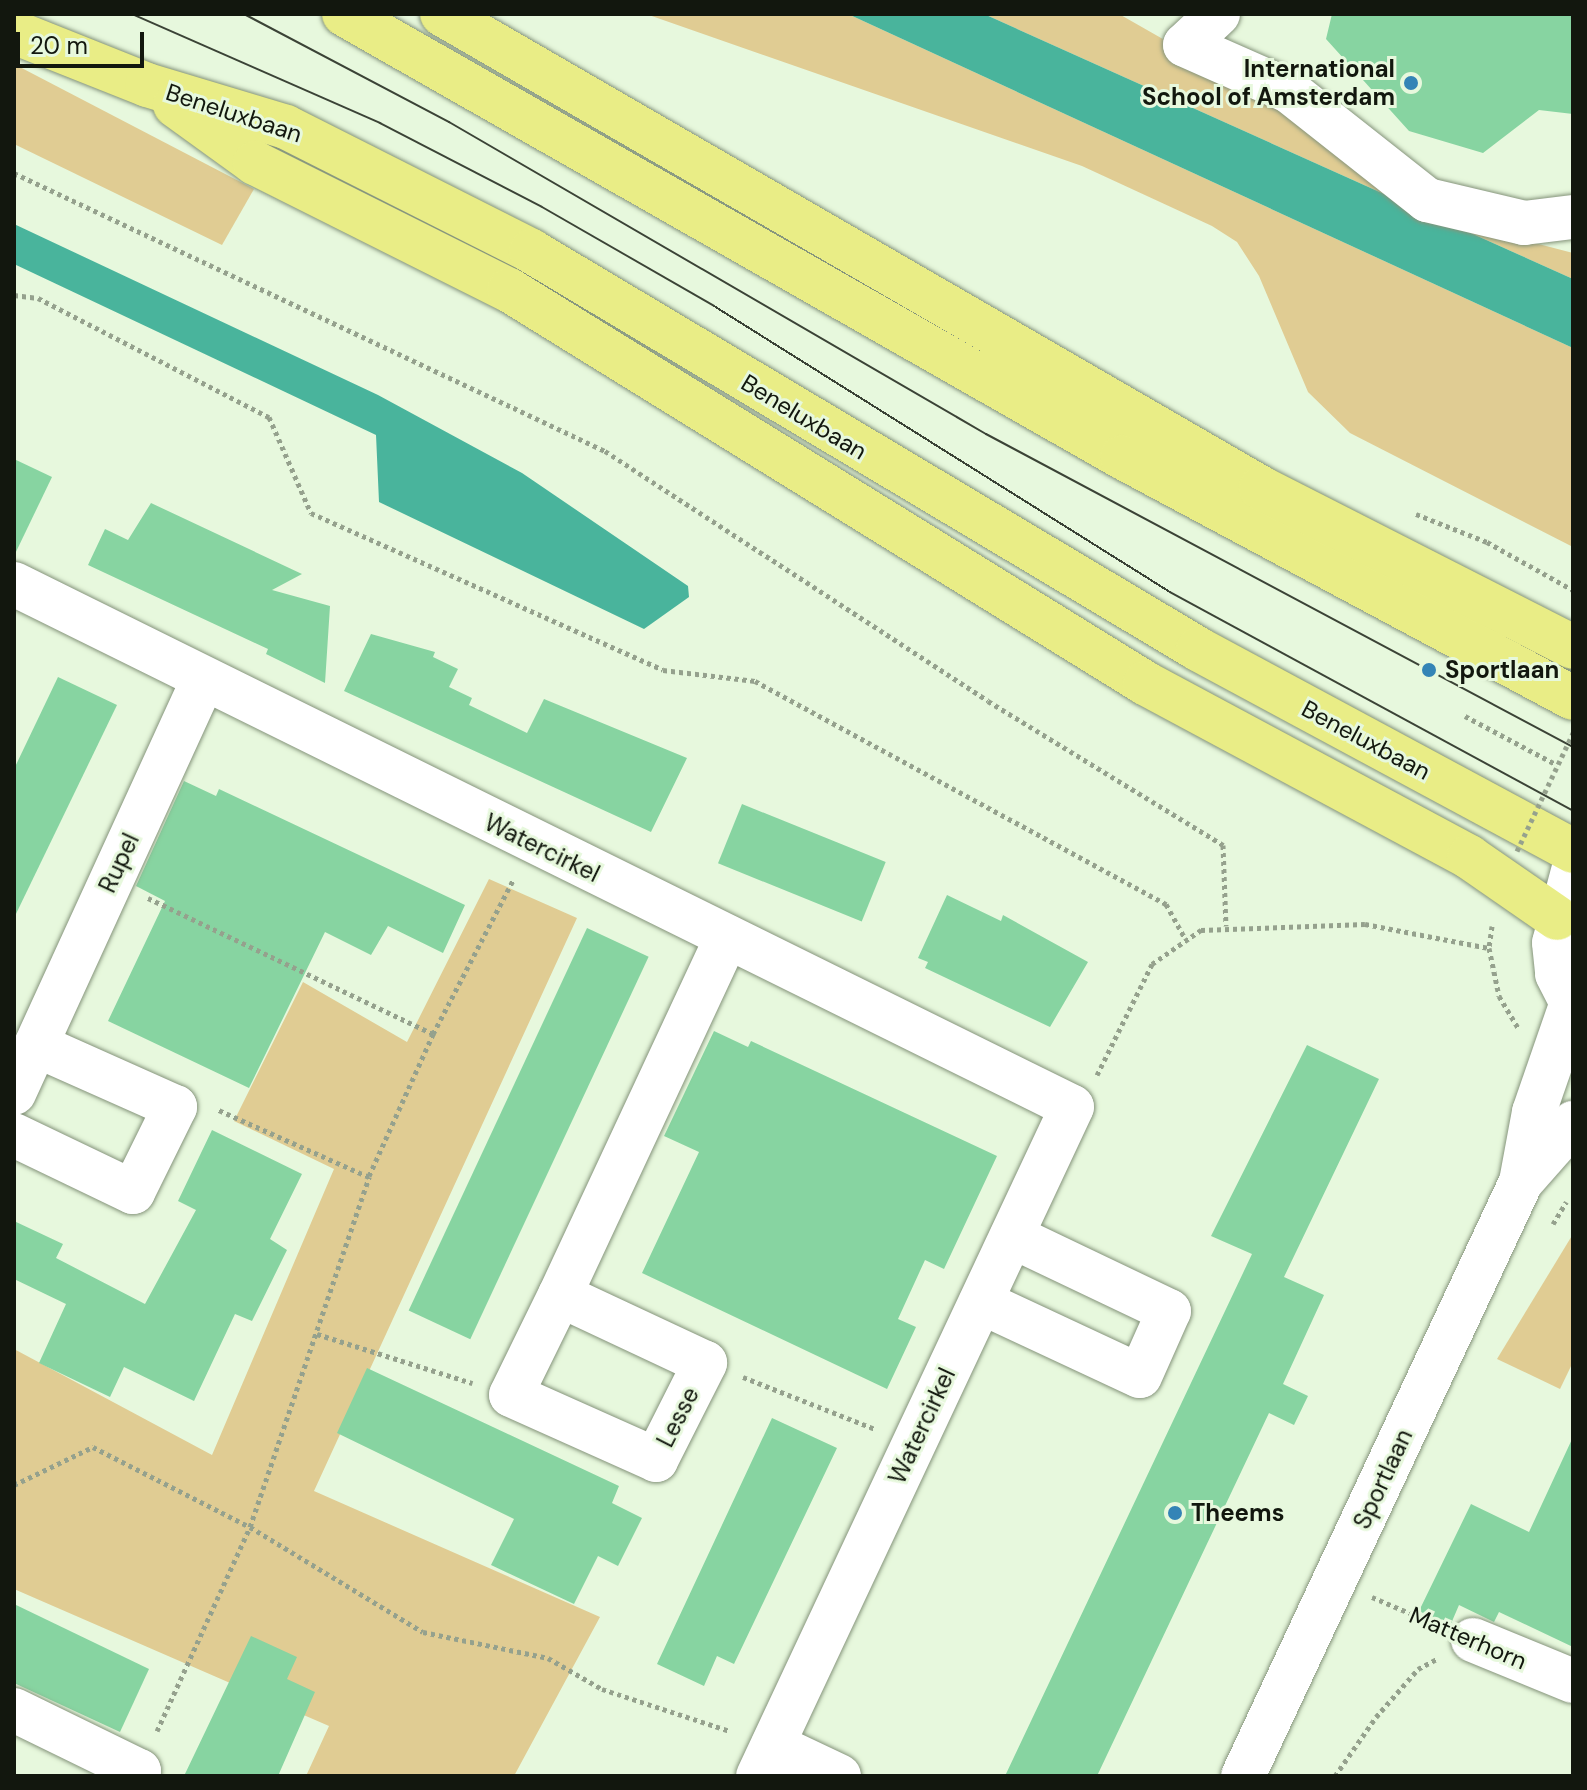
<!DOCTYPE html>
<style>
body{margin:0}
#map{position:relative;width:1587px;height:1790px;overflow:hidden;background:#e7f8dd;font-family:"DM Sans",sans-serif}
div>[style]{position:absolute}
.green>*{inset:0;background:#e0cc93}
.water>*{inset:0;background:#49b49c}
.building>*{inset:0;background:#87d4a1;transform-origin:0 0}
.path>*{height:5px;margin-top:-2.5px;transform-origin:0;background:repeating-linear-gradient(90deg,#95a18d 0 4px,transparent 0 8px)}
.roads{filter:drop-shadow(0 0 2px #85947b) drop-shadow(0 0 2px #85947b)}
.minor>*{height:44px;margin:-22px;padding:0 22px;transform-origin:22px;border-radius:22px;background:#fff}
.major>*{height:44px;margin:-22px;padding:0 22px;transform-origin:22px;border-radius:22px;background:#e9ed86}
.tram>*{height:2px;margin:-1px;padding:0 1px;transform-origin:1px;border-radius:1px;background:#3b4336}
.path-bridge>*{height:5px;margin-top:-2.5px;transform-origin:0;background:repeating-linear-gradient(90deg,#95a18d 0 4px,transparent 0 8px)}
.dots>*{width:22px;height:22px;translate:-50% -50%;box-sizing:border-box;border:4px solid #e7f8dd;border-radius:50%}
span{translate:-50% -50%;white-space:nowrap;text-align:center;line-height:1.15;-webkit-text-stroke:6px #e7f8dd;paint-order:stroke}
.poi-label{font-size:24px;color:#12170e;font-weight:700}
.right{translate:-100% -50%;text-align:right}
.left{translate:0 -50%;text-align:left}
.street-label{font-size:24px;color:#12170e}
.frame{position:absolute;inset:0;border:16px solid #12170e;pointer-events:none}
.scale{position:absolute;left:16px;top:32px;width:128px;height:36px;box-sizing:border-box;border:4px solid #12170e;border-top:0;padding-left:10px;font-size:24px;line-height:28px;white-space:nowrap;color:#12170e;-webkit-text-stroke:6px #e7f8dd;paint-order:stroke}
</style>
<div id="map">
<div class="green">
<div style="clip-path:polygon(646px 14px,848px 14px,1573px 348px,1573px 547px,1350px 433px,1308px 392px,1259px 276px,1237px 242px,1212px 226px,1082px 166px)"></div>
<div style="clip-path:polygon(984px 14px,1119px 14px,1508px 236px,1573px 253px,1573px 279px)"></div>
<div style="clip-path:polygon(14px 64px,254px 189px,222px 245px,14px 144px)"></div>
<div style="clip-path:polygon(489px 879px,577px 918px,314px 1491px,600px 1617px,514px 1776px,306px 1776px,329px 1726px,14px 1589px,14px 1349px,212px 1455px,334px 1169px,234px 1121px,303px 982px,407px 1042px)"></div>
<div style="clip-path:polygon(1573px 1234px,1573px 1362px,1560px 1389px,1497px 1359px)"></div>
</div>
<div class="water">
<div style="clip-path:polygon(848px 14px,984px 14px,1573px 279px,1573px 348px)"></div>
<div style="clip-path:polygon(14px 224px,378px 395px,522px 473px,688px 586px,689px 597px,644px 629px,379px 502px,376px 435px,14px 264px)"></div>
</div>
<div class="building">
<div style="clip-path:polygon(1332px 14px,1573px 14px,1573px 114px,1539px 110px,1483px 153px,1409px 131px,1326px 39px)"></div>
<div style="clip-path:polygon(14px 459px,52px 477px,14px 556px)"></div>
<div style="clip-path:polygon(151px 503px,302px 574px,272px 590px,330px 606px,325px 683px,266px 654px,268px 649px,88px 565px,105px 529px,128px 540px)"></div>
<div style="clip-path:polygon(371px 634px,435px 652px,433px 657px,458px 669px,449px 687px,472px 698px,469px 705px,527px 733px,544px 699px,687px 758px,651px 832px,344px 691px)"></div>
<div style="clip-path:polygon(58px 677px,117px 705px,14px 918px,14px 769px)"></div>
<div style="clip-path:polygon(184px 781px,216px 796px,219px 789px,465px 905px,443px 953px,388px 926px,371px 955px,325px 932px,249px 1088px,108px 1021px,165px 901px,136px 886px)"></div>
<div style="left:742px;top:804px;width:155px;height:64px;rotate:22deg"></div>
<div style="clip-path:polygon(947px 895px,1001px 921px,1003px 915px,1088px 962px,1050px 1027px,925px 968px,928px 962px,918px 958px)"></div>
<div style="left:587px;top:928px;width:68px;height:422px;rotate:25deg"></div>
<div style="clip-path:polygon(714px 1031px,748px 1047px,751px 1041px,997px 1156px,944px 1269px,925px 1260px,898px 1319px,916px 1327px,887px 1389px,642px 1273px,699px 1152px,664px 1136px)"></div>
<div style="clip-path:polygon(1307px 1045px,1379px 1079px,1284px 1277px,1324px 1295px,1283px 1384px,1308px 1396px,1294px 1425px,1269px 1413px,1097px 1776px,1005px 1776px,1252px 1254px,1211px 1236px)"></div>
<div style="clip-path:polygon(212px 1130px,302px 1174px,270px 1239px,287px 1250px,252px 1321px,235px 1314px,194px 1401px,124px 1367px,110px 1397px,39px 1363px,66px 1304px,14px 1279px,14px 1221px,63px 1244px,56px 1258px,145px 1304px,196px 1210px,178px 1201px)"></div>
<div style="clip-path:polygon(367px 1368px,619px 1486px,612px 1503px,642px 1518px,618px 1566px,598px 1556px,574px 1604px,491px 1565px,514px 1519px,337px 1433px)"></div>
<div style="clip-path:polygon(772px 1418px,837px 1448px,734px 1664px,717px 1656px,704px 1686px,657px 1664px)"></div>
<div style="clip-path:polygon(1573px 1437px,1573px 1647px,1499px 1612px,1494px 1622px,1459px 1605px,1450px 1626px,1419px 1611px,1471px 1504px,1529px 1532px)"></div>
<div style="clip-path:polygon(14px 1604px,149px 1669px,120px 1732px,14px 1683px)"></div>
<div style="clip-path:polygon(251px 1636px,297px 1657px,287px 1679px,315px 1692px,278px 1776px,184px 1776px)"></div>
</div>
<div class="path">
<div style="left:14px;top:173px;width:653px;rotate:25.19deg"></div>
<div style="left:605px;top:451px;width:457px;rotate:33.1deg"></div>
<div style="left:988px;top:701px;width:276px;rotate:31.5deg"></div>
<div style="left:1223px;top:845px;width:81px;rotate:87.9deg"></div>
<div style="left:14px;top:295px;width:24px;rotate:7deg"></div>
<div style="left:38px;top:298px;width:260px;rotate:27.3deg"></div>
<div style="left:269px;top:417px;width:105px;rotate:66.4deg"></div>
<div style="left:311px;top:513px;width:385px;rotate:24deg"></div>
<div style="left:663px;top:670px;width:93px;rotate:6.8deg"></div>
<div style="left:755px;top:681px;width:468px;rotate:28.5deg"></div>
<div style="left:1166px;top:904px;width:37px;rotate:61deg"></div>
<div style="left:1416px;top:514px;width:76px;rotate:21.5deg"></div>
<div style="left:1487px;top:542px;width:98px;rotate:29.2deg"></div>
<div style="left:1465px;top:716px;width:104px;rotate:28deg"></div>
<div style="left:148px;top:898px;width:316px;rotate:25.5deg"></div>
<div style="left:1492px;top:926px;width:22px;rotate:98deg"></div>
<div style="left:1489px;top:948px;width:49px;rotate:78.2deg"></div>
<div style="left:1499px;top:996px;width:39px;rotate:59deg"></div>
<div style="left:1097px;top:1075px;width:124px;rotate:-63.6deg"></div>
<div style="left:1152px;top:964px;width:60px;rotate:-34.8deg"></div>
<div style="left:1201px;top:930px;width:164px;rotate:-2.1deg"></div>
<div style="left:1365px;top:924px;width:126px;rotate:11deg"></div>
<div style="left:369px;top:1176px;width:156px;rotate:-65.7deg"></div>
<div style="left:433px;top:1034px;width:174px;rotate:-62.5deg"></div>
<div style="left:1553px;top:1224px;width:26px;rotate:-59deg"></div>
<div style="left:317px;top:1334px;width:163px;rotate:17.5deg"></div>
<div style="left:743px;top:1377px;width:142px;rotate:21.5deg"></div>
<div style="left:14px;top:1485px;width:88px;rotate:-25.7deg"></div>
<div style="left:93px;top:1447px;width:176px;rotate:27deg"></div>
<div style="left:250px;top:1527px;width:202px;rotate:31.3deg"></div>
<div style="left:423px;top:1632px;width:128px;rotate:11.7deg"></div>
<div style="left:548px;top:1658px;width:62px;rotate:29.9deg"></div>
<div style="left:602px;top:1689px;width:135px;rotate:18.2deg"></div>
<div style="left:1372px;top:1597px;width:66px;rotate:23.1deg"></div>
<div style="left:157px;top:1731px;width:224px;rotate:-65.5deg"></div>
<div style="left:250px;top:1527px;width:370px;rotate:-71.2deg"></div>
<div style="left:369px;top:1177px;width:167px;rotate:-156deg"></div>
<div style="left:1335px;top:1776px;width:72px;rotate:-55.2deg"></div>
<div style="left:1376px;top:1717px;width:64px;rotate:-48.8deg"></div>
<div style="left:1418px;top:1669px;width:21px;rotate:-28deg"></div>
</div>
<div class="roads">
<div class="minor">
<div style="left:1218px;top:14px;width:45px;rotate:136.8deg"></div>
<div style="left:1185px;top:45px;width:114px;rotate:23.9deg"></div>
<div style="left:1289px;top:91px;width:176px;rotate:38.3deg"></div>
<div style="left:1427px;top:200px;width:100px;rotate:13.3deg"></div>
<div style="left:1524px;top:223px;width:49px;rotate:-7deg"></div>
<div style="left:14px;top:584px;width:1180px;rotate:26.3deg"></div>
<div style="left:1072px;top:1107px;width:739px;rotate:115.14deg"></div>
<div style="left:1573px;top:871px;width:74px;rotate:104.8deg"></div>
<div style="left:1554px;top:943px;width:31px;rotate:84deg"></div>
<div style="left:1557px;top:974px;width:36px;rotate:63deg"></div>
<div style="left:14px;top:1093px;width:452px;rotate:-65.4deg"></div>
<div style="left:14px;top:1135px;width:132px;rotate:25.6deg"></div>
<div style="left:133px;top:1192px;width:95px;rotate:-63.7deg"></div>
<div style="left:175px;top:1107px;width:152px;rotate:-156deg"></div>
<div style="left:1521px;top:1182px;width:79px;rotate:-48.6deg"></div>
<div style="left:560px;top:1295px;width:111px;rotate:116.1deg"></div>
<div style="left:511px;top:1395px;width:159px;rotate:24.1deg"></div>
<div style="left:656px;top:1460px;width:109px;rotate:-63.2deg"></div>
<div style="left:705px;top:1363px;width:160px;rotate:-154.9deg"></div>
<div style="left:560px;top:1295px;width:395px;rotate:-65deg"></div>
<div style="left:981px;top:1302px;width:175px;rotate:25deg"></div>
<div style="left:1140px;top:1376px;width:71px;rotate:-66deg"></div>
<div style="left:1169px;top:1311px;width:174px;rotate:-154.5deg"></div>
<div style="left:1473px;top:1640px;width:108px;rotate:22.3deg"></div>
<div style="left:14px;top:1710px;width:139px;rotate:26deg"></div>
<div style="left:139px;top:1771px;width:5px;rotate:112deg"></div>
<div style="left:773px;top:1745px;width:73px;rotate:25.2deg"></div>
<div style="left:1243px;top:1776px;width:656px;rotate:-64.92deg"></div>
<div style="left:1521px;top:1182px;width:71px;rotate:-79.5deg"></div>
<div style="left:1534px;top:1112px;width:113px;rotate:-70.9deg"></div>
</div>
<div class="major">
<div style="left:344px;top:14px;width:895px;rotate:29.66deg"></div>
<div style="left:1122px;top:457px;width:511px;rotate:28.12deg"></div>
<div style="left:442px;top:14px;width:946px;rotate:30.06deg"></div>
<div style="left:1261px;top:488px;width:350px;rotate:27deg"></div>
<div style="left:14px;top:32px;width:143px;rotate:21.7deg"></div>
<div style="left:147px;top:85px;width:145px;rotate:16.8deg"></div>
<div style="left:286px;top:127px;width:275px;rotate:26.8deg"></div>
<div style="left:531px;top:251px;width:777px;rotate:30.82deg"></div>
<div style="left:1198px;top:649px;width:426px;rotate:28.3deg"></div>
<div style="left:175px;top:105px;width:99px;rotate:35.9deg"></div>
<div style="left:255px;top:163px;width:284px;rotate:26.6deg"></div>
<div style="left:509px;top:290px;width:748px;rotate:31.71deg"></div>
<div style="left:1145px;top:683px;width:368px;rotate:28.2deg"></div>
<div style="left:1469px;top:857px;width:107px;rotate:34.7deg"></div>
</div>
</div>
<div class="tram">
<div style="left:132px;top:14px;width:271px;rotate:23.7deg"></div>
<div style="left:380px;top:123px;width:182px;rotate:27.4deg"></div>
<div style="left:542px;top:207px;width:198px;rotate:29.9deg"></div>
<div style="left:714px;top:306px;width:538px;rotate:32.1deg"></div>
<div style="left:1170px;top:592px;width:459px;rotate:28.5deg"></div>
<div style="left:244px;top:14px;width:232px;rotate:27.8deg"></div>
<div style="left:449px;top:122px;width:621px;rotate:30.16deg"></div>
<div style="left:986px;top:434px;width:665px;rotate:28.07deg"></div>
</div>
<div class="path-bridge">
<div style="left:1517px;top:851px;width:131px;rotate:-64.6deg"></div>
</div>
<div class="dots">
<div style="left:1411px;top:83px;background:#3484b6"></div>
<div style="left:1429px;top:670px;background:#3484b6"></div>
<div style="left:1175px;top:1513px;background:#3484b6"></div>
</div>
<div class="poi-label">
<span class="right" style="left:1395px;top:83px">International<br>School of Amsterdam</span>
<span class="left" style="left:1445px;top:670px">Sportlaan</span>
<span class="left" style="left:1191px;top:1513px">Theems</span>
</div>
<div class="street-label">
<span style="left:234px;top:113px;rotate:18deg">Beneluxbaan</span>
<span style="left:804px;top:417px;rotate:31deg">Beneluxbaan</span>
<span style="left:1366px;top:740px;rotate:28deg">Beneluxbaan</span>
<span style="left:542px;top:848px;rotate:26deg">Watercirkel</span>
<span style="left:119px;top:863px;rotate:-65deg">Rupel</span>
<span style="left:678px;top:1417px;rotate:-63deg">Lesse</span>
<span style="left:922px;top:1426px;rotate:-65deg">Watercirkel</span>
<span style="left:1383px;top:1479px;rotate:-65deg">Sportlaan</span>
<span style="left:1468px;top:1638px;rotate:23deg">Matterhorn</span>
</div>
<div class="frame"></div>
<div class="scale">20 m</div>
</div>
